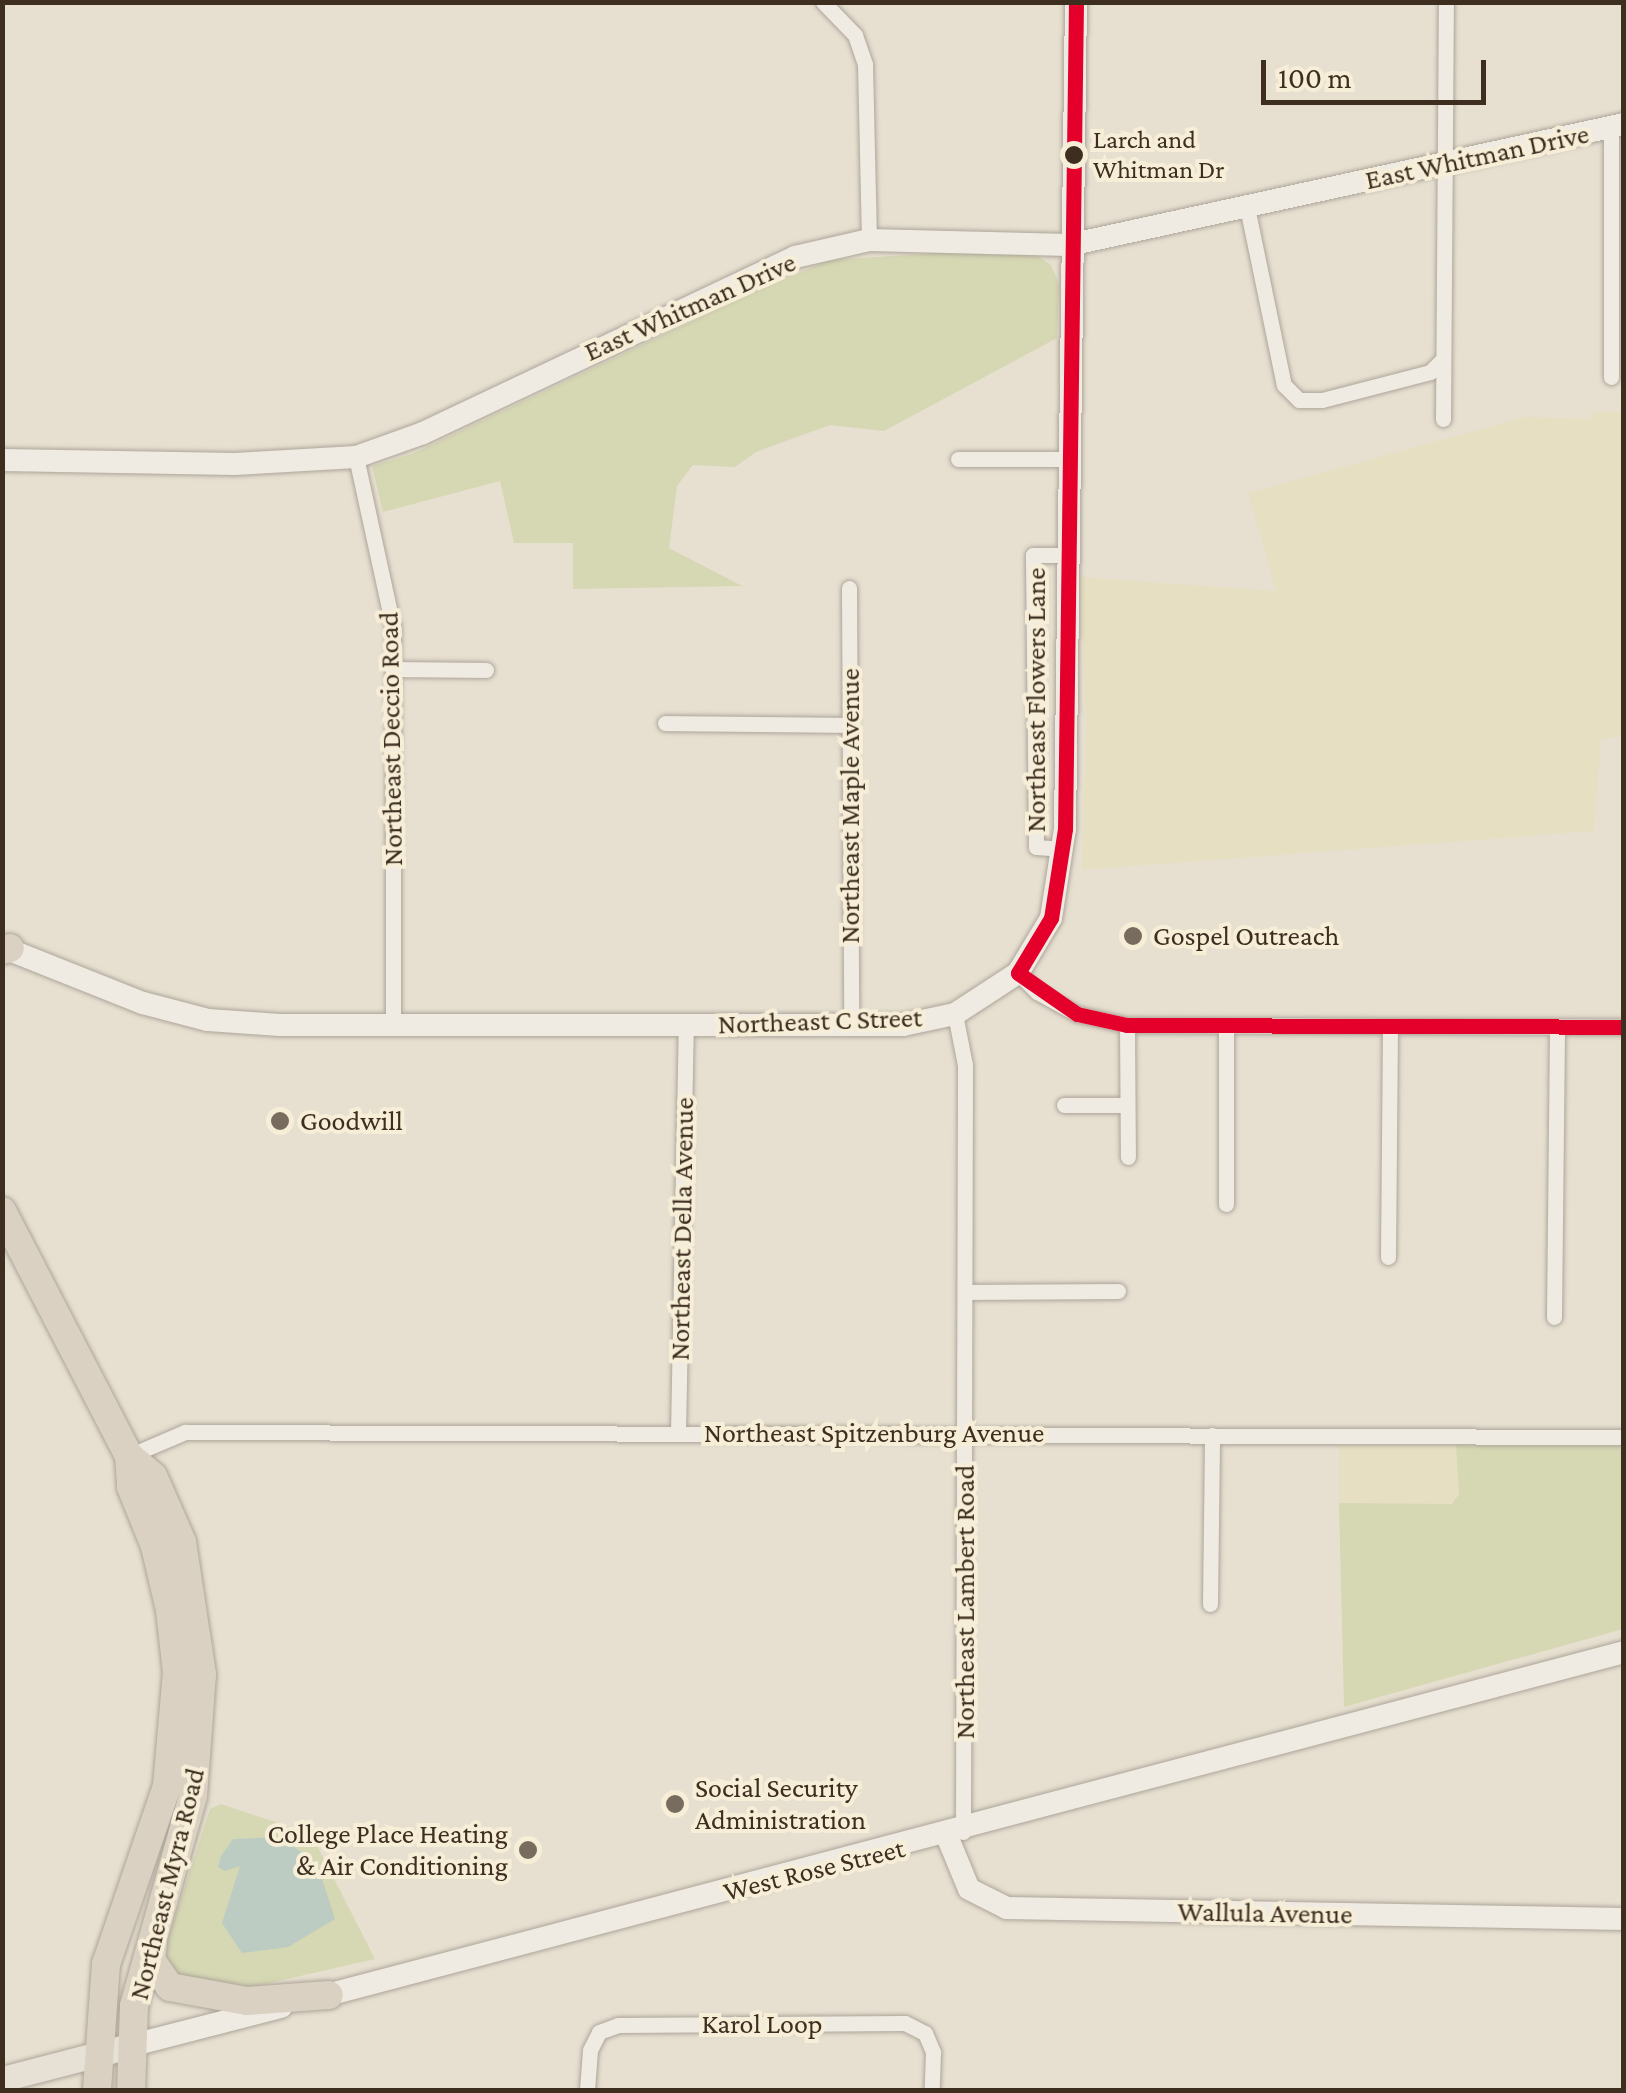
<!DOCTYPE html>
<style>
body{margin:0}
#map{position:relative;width:1626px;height:2093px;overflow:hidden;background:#e7e0d1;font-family:"Crimson Pro",serif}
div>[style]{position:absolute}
.farmland>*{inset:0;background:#e6dfc2}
.green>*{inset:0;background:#d6d7b3}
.water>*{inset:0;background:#bcccc2}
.roads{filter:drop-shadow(0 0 2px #ada599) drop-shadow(0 0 2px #ada599)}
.street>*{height:15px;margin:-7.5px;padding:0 7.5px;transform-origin:7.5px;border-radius:7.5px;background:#efebe3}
.secondary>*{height:22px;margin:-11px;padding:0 11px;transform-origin:11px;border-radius:11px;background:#efebe3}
.primary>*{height:25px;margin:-12.5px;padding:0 12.5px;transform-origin:12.5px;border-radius:12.5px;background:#e6e1d4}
.highway>*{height:28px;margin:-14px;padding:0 14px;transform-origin:14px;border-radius:14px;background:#dad1c2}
.bus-1>*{height:15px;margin:-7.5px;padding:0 7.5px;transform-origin:7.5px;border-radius:7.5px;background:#e4002b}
.dots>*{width:28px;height:28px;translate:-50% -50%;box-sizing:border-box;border:5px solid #f7eed8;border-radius:50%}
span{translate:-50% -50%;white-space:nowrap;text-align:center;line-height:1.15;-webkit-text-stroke:8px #f7eed8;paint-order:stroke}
.bus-label{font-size:26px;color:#3d2e20}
.left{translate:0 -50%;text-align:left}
.street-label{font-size:28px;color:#3d2e20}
.poi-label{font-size:28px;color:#3d2e20}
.right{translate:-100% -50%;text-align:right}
.frame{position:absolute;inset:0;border:5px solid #3d2e20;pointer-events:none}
.scale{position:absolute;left:1261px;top:60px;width:225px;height:45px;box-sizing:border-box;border:5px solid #3d2e20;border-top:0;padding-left:12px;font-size:30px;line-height:35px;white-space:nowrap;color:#3d2e20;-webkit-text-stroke:8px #f7eed8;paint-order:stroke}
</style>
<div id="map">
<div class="farmland">
<div style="clip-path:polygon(1593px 412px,1624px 412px,1623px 737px,1601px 739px,1594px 831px,1082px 870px,1086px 724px,1081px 577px,1276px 591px,1248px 493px,1526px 417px,1592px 419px)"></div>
<div style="clip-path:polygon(1339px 1445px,1456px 1445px,1459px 1494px,1453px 1504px,1339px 1503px)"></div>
</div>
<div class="green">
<div style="clip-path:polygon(970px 251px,1036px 255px,1051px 265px,1059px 284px,1057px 338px,884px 431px,830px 425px,756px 452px,735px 467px,693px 465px,677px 486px,669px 548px,742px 586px,573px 589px,573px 543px,514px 543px,500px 481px,383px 512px,372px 466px,412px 454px,775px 282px,831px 260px)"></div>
<div style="clip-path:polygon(1456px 1445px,1623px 1446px,1623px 1629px,1344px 1707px,1339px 1503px,1452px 1504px,1459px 1494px)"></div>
<div style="clip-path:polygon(221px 1804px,311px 1834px,375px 1959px,247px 1988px,183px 1981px,167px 1965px,167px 1942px,210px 1809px)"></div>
</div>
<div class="water">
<div style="clip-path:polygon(280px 1837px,317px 1863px,335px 1919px,288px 1947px,242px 1953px,222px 1923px,240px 1866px,225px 1871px,218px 1867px,221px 1856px,233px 1839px)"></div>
</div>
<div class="roads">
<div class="street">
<div style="left:823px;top:2px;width:46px;rotate:45.9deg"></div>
<div style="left:855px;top:35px;width:31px;rotate:71deg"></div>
<div style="left:865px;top:64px;width:176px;rotate:88.7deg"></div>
<div style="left:1611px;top:127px;width:250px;rotate:90deg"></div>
<div style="left:1247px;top:207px;width:182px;rotate:78.3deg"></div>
<div style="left:1284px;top:385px;width:21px;rotate:45deg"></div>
<div style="left:1299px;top:400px;width:23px"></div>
<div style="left:1322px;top:400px;width:112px;rotate:-14.5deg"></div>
<div style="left:1430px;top:372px;width:18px;rotate:-45deg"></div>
<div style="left:1443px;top:419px;width:417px;rotate:-89.6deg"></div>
<div style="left:356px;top:457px;width:173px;rotate:77.7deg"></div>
<div style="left:393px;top:626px;width:398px;rotate:90deg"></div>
<div style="left:958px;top:459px;width:111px"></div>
<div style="left:849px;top:588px;width:436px;rotate:89.7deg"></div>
<div style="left:394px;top:669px;width:92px;rotate:0.6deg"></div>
<div style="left:665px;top:723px;width:185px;rotate:0.6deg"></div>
<div style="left:1064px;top:849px;width:28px;rotate:-176deg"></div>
<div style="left:1036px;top:847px;width:292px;rotate:-90.6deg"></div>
<div style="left:1033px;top:555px;width:35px"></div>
<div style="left:1018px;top:973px;width:27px;rotate:45deg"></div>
<div style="left:1037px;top:992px;width:46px;rotate:28.8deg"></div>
<div style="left:1077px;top:1014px;width:51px;rotate:12.4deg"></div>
<div style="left:1127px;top:1025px;width:497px;rotate:0.2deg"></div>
<div style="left:955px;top:1014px;width:52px;rotate:78.9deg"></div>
<div style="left:965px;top:1065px;width:767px;rotate:90.15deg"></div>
<div style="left:1127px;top:1025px;width:132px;rotate:89.6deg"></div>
<div style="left:1226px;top:1027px;width:177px;rotate:90deg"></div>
<div style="left:1064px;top:1105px;width:63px"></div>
<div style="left:1388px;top:1257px;width:230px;rotate:-89.5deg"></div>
<div style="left:966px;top:1292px;width:152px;rotate:-0.4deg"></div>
<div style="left:1554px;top:1317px;width:290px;rotate:-89.4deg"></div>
<div style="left:678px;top:1433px;width:409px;rotate:-88.9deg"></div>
<div style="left:129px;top:1456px;width:61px;rotate:-23.2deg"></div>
<div style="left:185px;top:1432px;width:1439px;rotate:0.2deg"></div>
<div style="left:1210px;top:1604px;width:169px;rotate:-89.3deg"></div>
<div style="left:587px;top:2090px;width:40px;rotate:-85.7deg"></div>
<div style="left:590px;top:2050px;width:20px;rotate:-63deg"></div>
<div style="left:599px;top:2032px;width:20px;rotate:-20deg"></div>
<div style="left:618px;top:2025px;width:287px;rotate:-0.4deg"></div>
<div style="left:905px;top:2023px;width:22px;rotate:27deg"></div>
<div style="left:925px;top:2033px;width:21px;rotate:67deg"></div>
<div style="left:933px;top:2052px;width:38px;rotate:92deg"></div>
</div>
<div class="secondary">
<div style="left:2px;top:460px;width:233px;rotate:1deg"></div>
<div style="left:235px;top:464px;width:121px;rotate:-3.3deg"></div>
<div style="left:356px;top:457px;width:71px;rotate:-19.7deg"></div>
<div style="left:423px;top:433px;width:412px;rotate:-25.3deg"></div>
<div style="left:795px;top:257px;width:76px;rotate:-12.9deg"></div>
<div style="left:869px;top:240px;width:200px;rotate:1.4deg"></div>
<div style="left:1069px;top:245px;width:568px;rotate:-12.3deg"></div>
<div style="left:2px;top:947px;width:152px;rotate:21.7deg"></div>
<div style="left:143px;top:1003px;width:67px;rotate:14.7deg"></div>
<div style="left:208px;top:1020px;width:72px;rotate:4deg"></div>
<div style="left:280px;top:1025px;width:623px"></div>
<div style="left:903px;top:1025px;width:53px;rotate:-11.9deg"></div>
<div style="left:955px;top:1014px;width:75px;rotate:-33.1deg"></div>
<div style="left:1018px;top:973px;width:64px;rotate:-59deg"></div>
<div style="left:1051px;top:918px;width:90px;rotate:-81.1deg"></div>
<div style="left:1065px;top:829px;width:827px;rotate:-89.24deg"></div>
<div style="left:947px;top:1836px;width:57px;rotate:67.5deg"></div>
<div style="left:969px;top:1889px;width:42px;rotate:26.6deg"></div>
<div style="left:1007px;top:1908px;width:617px;rotate:1.02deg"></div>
<div style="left:312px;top:1999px;width:1357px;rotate:-14.81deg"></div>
<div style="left:133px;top:2045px;width:153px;rotate:-14.4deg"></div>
</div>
<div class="primary">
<div style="left:2px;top:2079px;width:135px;rotate:-14.5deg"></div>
</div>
<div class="highway">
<div style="left:2px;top:950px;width:8px;rotate:-14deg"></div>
<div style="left:2px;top:1211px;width:276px;rotate:62.6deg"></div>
<div style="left:129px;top:1456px;width:31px;rotate:86deg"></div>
<div style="left:131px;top:1487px;width:64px;rotate:67.9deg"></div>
<div style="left:155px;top:1546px;width:66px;rotate:76.8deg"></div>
<div style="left:170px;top:1610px;width:62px;rotate:83.6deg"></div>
<div style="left:177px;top:1672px;width:114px;rotate:95deg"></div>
<div style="left:167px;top:1786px;width:188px;rotate:108.9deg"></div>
<div style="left:106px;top:1964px;width:126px;rotate:94.1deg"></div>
<div style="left:129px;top:1456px;width:31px;rotate:40deg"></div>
<div style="left:153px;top:1476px;width:72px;rotate:66.3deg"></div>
<div style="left:182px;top:1542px;width:134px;rotate:81.4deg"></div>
<div style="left:202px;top:1674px;width:122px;rotate:94.2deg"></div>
<div style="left:193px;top:1796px;width:218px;rotate:105.7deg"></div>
<div style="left:134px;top:2006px;width:84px;rotate:92deg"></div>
<div style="left:153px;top:1942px;width:18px;rotate:96deg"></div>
<div style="left:151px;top:1960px;width:33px;rotate:55deg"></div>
<div style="left:170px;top:1987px;width:78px;rotate:10.3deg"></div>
<div style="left:247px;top:2001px;width:82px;rotate:-4.2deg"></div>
</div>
</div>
<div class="bus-1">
<div style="left:1076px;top:2px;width:827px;rotate:90.76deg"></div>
<div style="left:1065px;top:829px;width:90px;rotate:98.9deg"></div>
<div style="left:1051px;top:918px;width:64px;rotate:121deg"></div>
<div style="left:1018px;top:973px;width:72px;rotate:34.8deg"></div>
<div style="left:1077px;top:1014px;width:51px;rotate:12.4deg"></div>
<div style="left:1127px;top:1025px;width:497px;rotate:0.2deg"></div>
</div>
<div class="dots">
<div style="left:1074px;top:155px;background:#3d2e20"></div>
<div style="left:1133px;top:936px;background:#786c5e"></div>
<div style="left:280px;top:1121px;background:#786c5e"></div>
<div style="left:675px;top:1804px;background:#786c5e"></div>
<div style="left:528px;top:1850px;background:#786c5e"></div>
</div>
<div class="bus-label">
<span class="left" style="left:1093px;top:155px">Larch and<br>Whitman Dr</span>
</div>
<div class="street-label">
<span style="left:1477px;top:157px;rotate:-12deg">East Whitman Drive</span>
<span style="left:690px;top:307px;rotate:-24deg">East Whitman Drive</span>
<span style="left:1036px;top:700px;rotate:-90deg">Northeast Flowers Lane</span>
<span style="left:391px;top:739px;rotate:-91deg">Northeast Deccio Road</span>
<span style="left:850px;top:806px;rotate:-90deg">Northeast Maple Avenue</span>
<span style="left:820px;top:1021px;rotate:-2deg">Northeast C Street</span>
<span style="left:682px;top:1229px;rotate:-89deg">Northeast Della Avenue</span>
<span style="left:874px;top:1433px">Northeast Spitzenburg Avenue</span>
<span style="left:965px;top:1602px;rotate:-90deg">Northeast Lambert Road</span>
<span style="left:814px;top:1870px;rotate:-14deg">West Rose Street</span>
<span style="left:167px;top:1884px;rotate:-76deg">Northeast Myra Road</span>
<span style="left:1265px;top:1913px;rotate:1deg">Wallula Avenue</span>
<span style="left:762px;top:2024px">Karol Loop</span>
</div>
<div class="poi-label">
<span class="left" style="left:1153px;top:936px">Gospel Outreach</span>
<span class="left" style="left:300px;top:1121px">Goodwill</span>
<span class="left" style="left:695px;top:1804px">Social Security<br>Administration</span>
<span class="right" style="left:508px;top:1850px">College Place Heating<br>&amp; Air Conditioning</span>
</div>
<div class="frame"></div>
<div class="scale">100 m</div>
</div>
